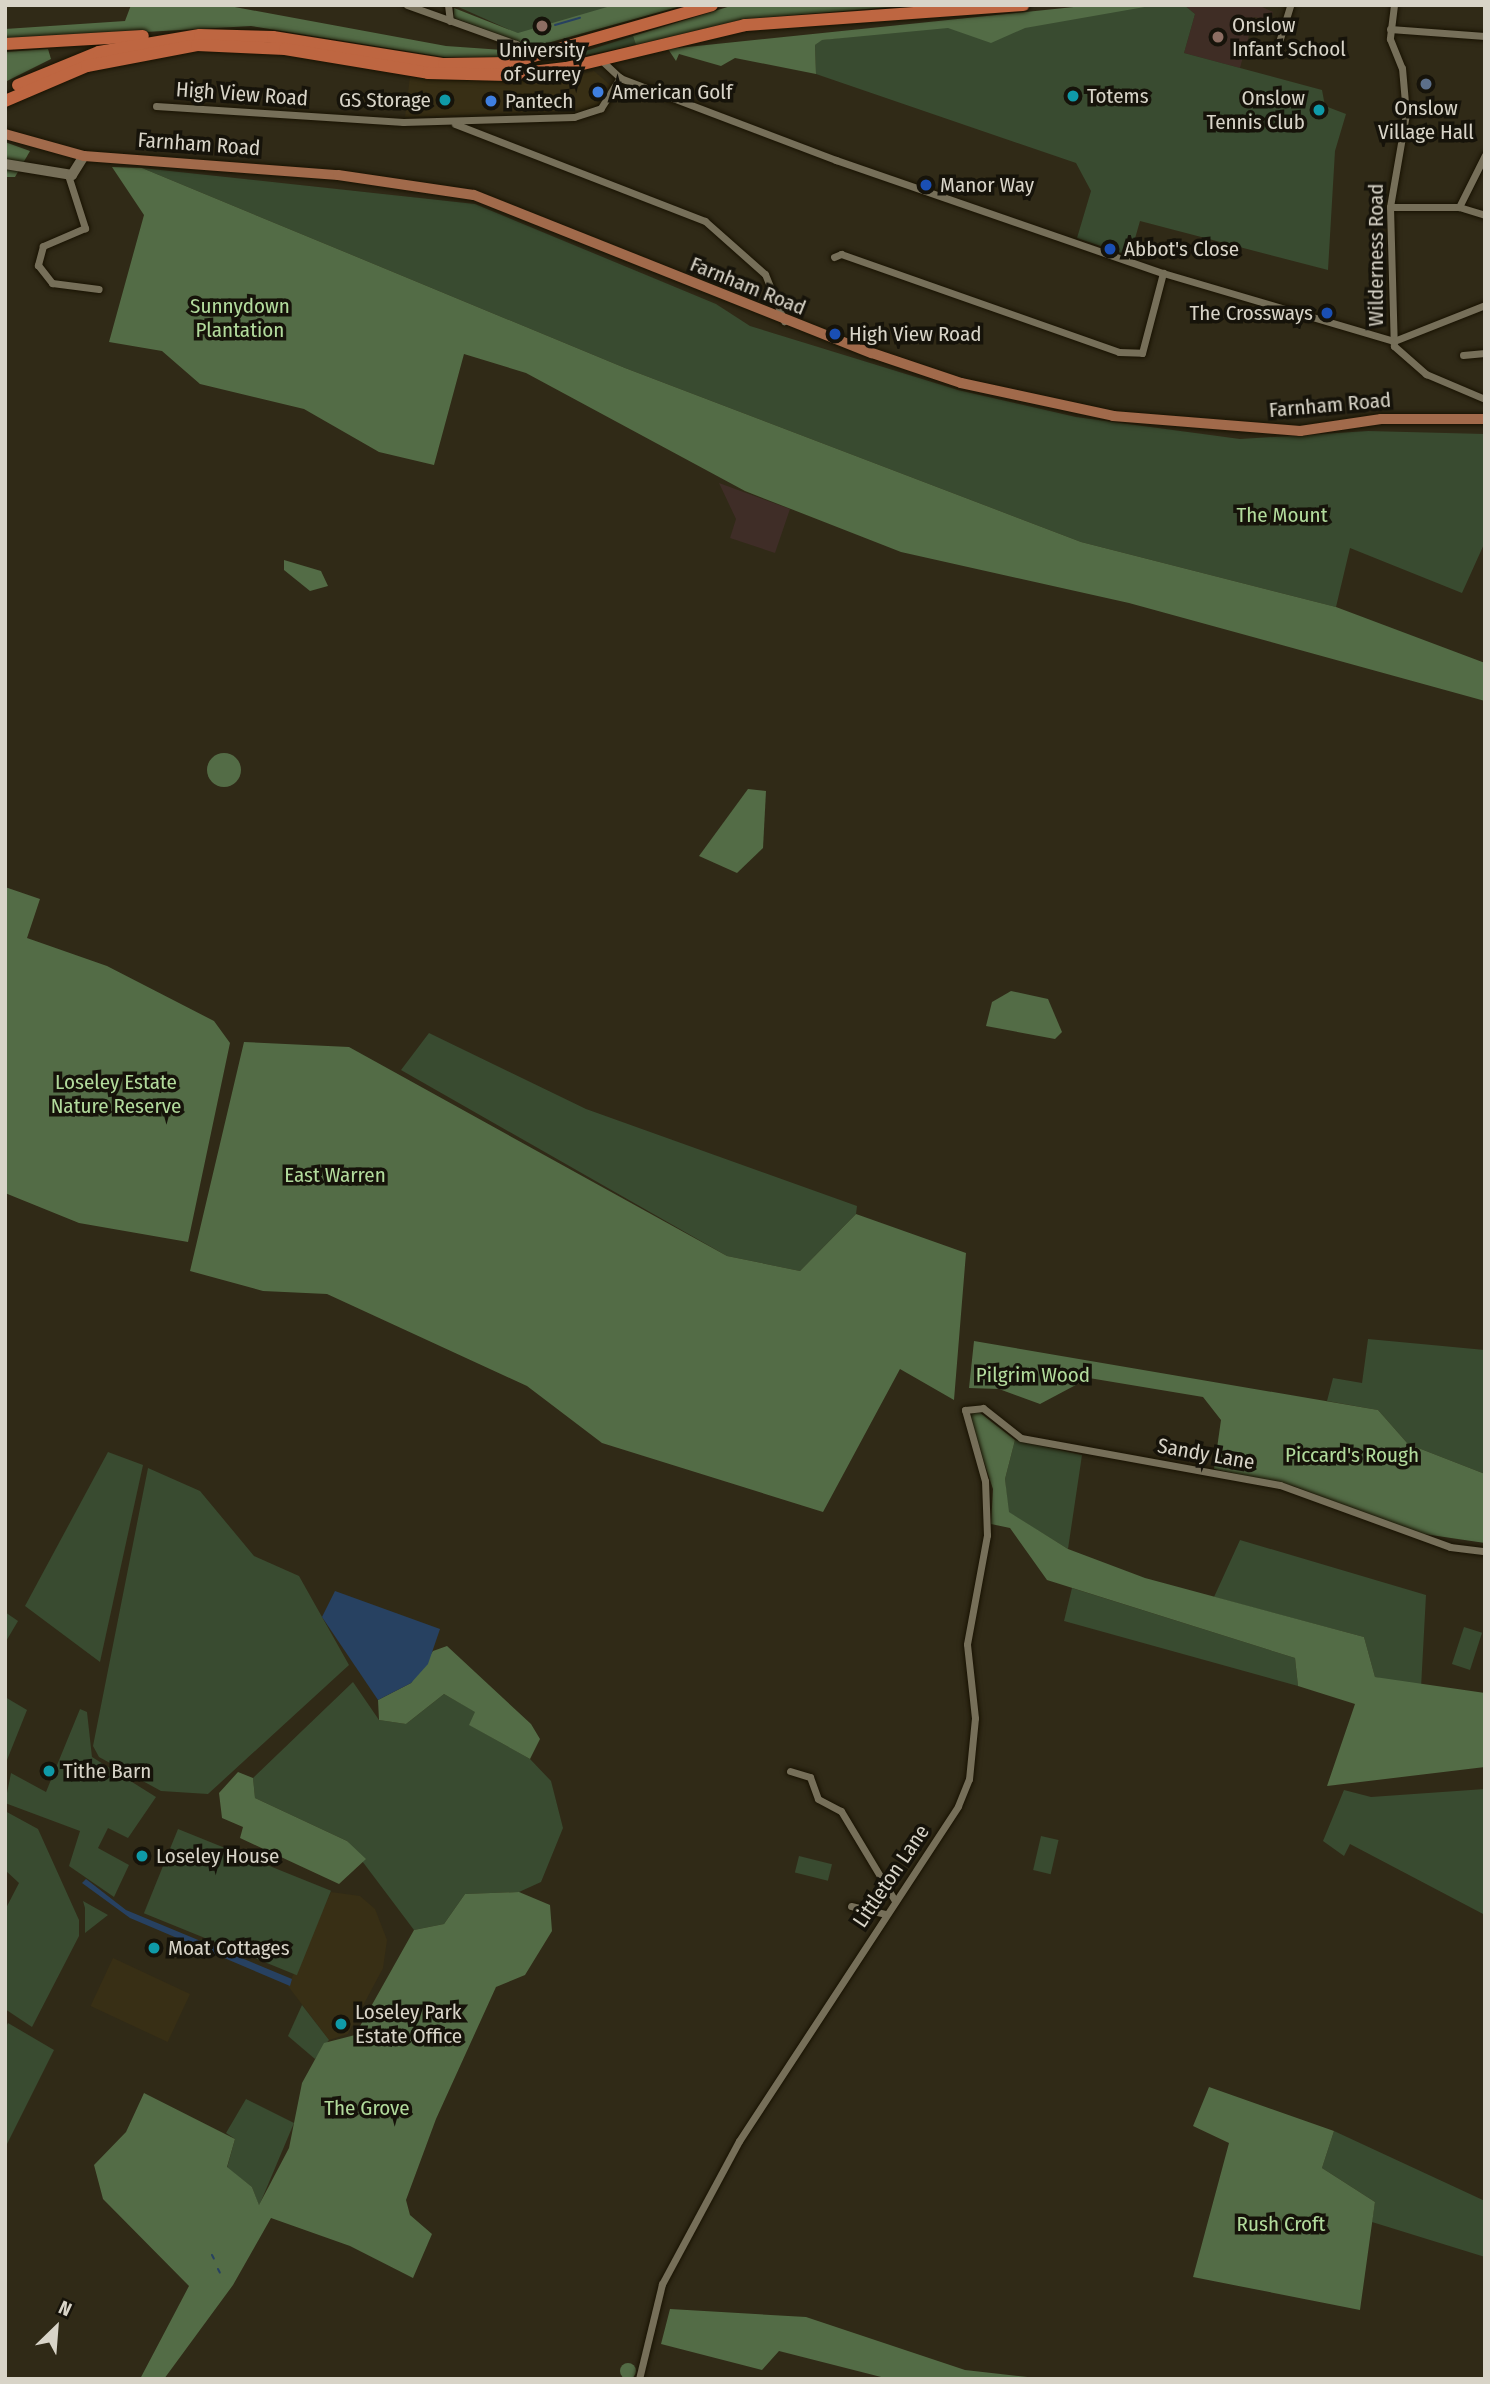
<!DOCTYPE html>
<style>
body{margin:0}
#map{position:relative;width:1490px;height:2384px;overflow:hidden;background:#302a17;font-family:"Fira Sans Condensed",sans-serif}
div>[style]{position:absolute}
.built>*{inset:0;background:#382f15;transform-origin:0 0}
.industrial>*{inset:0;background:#3f2d27}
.education>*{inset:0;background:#3f2d25}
.green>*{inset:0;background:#394b30;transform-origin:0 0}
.forest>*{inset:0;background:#536c46}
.round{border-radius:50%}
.water>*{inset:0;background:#274161}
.stream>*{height:2px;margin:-1px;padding:0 1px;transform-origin:1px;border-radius:1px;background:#274161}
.roads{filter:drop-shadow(0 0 2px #181202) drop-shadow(0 0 2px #181202)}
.street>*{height:7px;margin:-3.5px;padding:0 3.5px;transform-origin:3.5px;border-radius:3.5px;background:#766f59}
.secondary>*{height:10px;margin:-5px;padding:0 5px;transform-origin:5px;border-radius:5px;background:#766f59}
.primary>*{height:10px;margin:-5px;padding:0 5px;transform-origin:5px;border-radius:5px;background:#a16a4b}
.highway>*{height:12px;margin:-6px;padding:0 6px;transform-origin:6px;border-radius:6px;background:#be6641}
.dots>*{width:19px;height:19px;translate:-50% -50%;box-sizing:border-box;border:4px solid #16130a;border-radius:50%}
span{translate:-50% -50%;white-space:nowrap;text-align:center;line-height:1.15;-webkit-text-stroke:7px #16130a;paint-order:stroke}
.poi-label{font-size:21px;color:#d8d4c8}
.left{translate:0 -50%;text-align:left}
.right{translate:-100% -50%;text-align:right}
.street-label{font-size:21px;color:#d8d4c8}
.park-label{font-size:21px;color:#b2db9c}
.frame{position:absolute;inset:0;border:7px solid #d8d4c8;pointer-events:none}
.north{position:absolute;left:21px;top:2293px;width:70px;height:70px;-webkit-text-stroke:5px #16130a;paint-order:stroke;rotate:25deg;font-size:19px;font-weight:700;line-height:28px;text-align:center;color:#d8d4c8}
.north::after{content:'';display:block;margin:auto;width:24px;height:32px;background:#d8d4c8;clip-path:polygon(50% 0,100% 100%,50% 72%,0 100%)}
</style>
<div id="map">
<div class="built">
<div style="clip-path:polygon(594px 71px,611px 86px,601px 103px,586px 110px,405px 117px,410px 77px,549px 82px)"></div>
<div style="clip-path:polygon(331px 1892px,360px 1896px,375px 1909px,387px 1940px,383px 1968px,348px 2034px,329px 2040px,288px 1986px)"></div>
<div style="left:113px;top:1958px;width:85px;height:53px;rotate:25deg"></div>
</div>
<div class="industrial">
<div style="clip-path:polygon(719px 483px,790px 509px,775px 553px,730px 538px,736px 519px)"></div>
</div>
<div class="education">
<div style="clip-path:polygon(1184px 5px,1258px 5px,1273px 12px,1271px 21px,1254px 17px,1240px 68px,1184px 53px,1195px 14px)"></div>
</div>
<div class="green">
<div style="clip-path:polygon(454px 5px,662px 5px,535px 41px)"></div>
<div style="clip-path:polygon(1113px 5px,1184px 5px,1195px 14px,1184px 53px,1322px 90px,1325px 106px,1346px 114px,1335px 151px,1328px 270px,1140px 221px,1130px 256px,1077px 238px,1091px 191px,1076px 163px,816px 74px,815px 45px,821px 40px)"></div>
<div style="clip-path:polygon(633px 36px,636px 45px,571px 58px,570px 56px)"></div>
<div style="clip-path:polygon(142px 168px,475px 204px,716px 304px,750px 326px,958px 390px,1076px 417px,1240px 439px,1368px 431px,1485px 434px,1485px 542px,1462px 593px,1350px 548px,1336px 607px,1081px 542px,625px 368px)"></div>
<div style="clip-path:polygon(429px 1033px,586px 1109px,857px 1206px,856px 1214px,800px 1271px,727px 1256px,401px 1070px)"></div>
<div style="clip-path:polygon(1368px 1339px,1485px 1350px,1485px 1474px,1408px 1444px,1378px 1410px,1327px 1401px,1333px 1378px,1362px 1383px)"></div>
<div style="clip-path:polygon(1015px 1440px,1082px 1455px,1068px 1549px,1008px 1512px,1005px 1479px)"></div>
<div style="clip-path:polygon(108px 1452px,143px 1465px,100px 1662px,25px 1606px)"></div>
<div style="clip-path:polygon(148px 1468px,200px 1491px,254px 1556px,299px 1576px,349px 1665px,208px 1794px,161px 1791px,99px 1757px,93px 1746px)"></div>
<div style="clip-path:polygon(1240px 1540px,1426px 1595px,1421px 1688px,1375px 1677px,1364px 1637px,1214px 1597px)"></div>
<div style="clip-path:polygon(1072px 1588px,1295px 1658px,1298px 1686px,1064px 1621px)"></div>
<div style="clip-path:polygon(5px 1612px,18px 1621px,5px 1643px)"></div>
<div style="left:1464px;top:1627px;width:19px;height:39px;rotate:18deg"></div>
<div style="clip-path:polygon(353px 1682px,379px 1720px,406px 1724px,444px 1694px,476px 1712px,470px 1725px,530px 1759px,551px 1781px,563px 1828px,541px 1882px,519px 1892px,465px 1894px,444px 1924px,414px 1930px,347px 1841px,255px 1798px,253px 1778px)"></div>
<div style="clip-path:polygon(5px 1697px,27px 1710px,5px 1765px)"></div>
<div style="clip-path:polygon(80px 1709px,87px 1712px,92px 1757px,156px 1797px,128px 1838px,108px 1828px,98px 1848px,129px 1865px,114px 1897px,69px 1866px,80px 1831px,5px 1803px,11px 1773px,46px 1792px)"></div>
<div style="clip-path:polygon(1485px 1789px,1485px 1915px,1350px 1844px,1344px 1856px,1323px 1841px,1344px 1790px,1371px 1797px)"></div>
<div style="clip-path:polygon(5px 1811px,38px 1829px,79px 1920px,79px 1936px,32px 2027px,5px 2009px,5px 1910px,19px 1883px,5px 1870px)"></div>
<div style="left:178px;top:1829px;width:165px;height:91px;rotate:22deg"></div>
<div style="left:1041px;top:1836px;width:18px;height:35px;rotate:13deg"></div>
<div style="left:799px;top:1856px;width:34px;height:17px;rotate:14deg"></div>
<div style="clip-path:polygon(83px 1901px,108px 1915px,85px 1933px,85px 1908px)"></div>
<div style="clip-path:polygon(302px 2005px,329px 2040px,315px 2059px,288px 2036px)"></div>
<div style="clip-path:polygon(8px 2023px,54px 2050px,5px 2148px,5px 2029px)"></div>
<div style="clip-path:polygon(246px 2099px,294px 2123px,259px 2206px,252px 2187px,227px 2168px,235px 2139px,226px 2133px)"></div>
<div style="clip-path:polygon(1334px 2131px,1485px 2201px,1485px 2257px,1372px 2222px,1375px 2202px,1322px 2168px)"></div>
</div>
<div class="forest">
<div style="clip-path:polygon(131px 5px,224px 5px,446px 46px,516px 51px,505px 57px,444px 57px,251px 26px,5px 40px,5px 29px,125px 21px)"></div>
<div style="clip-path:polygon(614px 5px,685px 5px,533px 47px,454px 18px,454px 8px,518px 33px)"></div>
<div style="clip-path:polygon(734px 5px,914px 5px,746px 19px,636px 45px,633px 36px)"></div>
<div style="clip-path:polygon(1093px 5px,1156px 5px,1025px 28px,991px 43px,948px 28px,822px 40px,815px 45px,816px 74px,735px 58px,721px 66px,679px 54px,676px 61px,668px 49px)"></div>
<div style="clip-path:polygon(48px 49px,51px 59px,5px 82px,5px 52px)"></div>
<div style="clip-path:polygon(5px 142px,30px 151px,15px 177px,5px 177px)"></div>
<div style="clip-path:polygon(112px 167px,142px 168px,625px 368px,1081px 542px,1336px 607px,1485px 663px,1485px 701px,1129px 603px,901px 552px,745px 491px,526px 373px,464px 354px,434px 465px,379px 452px,304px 409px,200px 384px,162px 351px,109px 342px,144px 215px)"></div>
<div style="clip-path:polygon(284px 560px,321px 571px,328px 586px,310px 591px,284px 570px)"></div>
<div class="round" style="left:207px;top:753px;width:34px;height:34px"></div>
<div style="clip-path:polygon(748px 789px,766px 791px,763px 848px,737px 873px,699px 856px)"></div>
<div style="clip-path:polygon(5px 887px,40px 899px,27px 938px,107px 966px,214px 1021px,230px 1043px,188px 1242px,79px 1223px,5px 1193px)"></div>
<div style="clip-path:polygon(1011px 991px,1048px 999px,1062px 1032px,1055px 1039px,986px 1026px,992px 1002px)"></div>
<div style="clip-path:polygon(244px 1042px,349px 1047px,727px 1256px,800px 1271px,856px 1214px,966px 1253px,954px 1400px,900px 1369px,823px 1512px,602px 1443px,527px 1386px,327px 1294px,263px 1291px,190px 1271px)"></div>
<div style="clip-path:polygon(974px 1341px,1378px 1410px,1408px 1444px,1485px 1474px,1485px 1543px,1417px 1533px,1293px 1486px,1214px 1469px,1221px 1420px,1203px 1397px,1089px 1378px,1040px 1404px,999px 1389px,969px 1388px)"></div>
<div style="clip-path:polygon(979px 1412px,1015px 1440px,1005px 1479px,1009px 1512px,1068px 1549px,1145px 1578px,1364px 1637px,1375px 1677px,1485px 1693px,1485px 1767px,1327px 1786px,1355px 1704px,1298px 1686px,1295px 1658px,1047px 1580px,1010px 1528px,991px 1524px,993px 1489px,968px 1414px)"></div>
<div style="clip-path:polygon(447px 1646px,531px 1724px,540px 1739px,530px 1759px,469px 1725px,475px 1712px,444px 1694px,406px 1724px,379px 1720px,378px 1700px,411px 1683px,433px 1651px)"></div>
<div style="clip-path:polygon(238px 1772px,253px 1778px,255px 1798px,347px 1841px,366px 1859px,339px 1884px,240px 1838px,243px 1827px,222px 1818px,219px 1793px)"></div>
<div style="clip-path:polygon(519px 1892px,550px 1905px,552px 1931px,525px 1975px,496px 1987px,436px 2119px,406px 2200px,410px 2215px,432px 2234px,413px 2278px,350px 2246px,271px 2218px,233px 2285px,164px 2379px,140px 2379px,189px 2286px,103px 2199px,94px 2165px,126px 2132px,144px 2093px,235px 2139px,227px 2167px,252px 2187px,259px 2205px,289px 2148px,302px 2083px,324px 2043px,355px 2035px,414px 1930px,444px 1924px,465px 1894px)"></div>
<div style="clip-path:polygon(1209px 2087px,1334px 2131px,1322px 2168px,1375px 2202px,1360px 2310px,1193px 2277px,1229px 2143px,1193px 2126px)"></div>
<div style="clip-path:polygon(670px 2309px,806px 2317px,965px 2370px,1046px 2379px,889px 2379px,779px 2351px,762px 2370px,661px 2344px)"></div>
<div class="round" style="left:620px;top:2363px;width:16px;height:16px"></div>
</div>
<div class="water">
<div style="clip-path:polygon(335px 1591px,440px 1629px,428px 1664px,411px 1683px,378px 1700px,322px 1617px)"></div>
<div style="clip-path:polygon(86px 1879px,126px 1910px,292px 1979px,290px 1986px,130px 1918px,82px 1883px)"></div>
</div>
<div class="stream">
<div style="left:555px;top:25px;width:26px;rotate:-16deg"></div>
<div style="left:212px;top:2255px;width:4px;rotate:63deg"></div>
<div style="left:218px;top:2269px;width:4px;rotate:63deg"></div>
</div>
<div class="roads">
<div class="street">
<div style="left:407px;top:5px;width:116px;rotate:19.7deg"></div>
<div style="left:516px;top:44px;width:19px;rotate:58deg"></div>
<div style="left:448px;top:5px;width:16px;rotate:83deg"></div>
<div style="left:1394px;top:5px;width:34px;rotate:97deg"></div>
<div style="left:1390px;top:39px;width:31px;rotate:68deg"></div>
<div style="left:1402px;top:68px;width:46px;rotate:85deg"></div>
<div style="left:1406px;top:114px;width:94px;rotate:99.8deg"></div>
<div style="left:1390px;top:207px;width:139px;rotate:88.4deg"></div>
<div style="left:1394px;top:346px;width:43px;rotate:41.2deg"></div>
<div style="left:1426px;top:374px;width:64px;rotate:23deg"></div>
<div style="left:1390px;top:29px;width:95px;rotate:4.2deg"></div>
<div style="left:1279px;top:42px;width:39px;rotate:-73deg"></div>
<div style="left:601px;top:60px;width:26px;rotate:43deg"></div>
<div style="left:620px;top:78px;width:231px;rotate:20.8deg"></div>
<div style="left:836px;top:160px;width:346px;rotate:19.1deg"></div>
<div style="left:1163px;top:273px;width:241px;rotate:16.4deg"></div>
<div style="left:1394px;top:341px;width:98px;rotate:-21.6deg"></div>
<div style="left:156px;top:106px;width:248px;rotate:3.7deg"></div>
<div style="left:403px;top:122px;width:171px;rotate:-1.7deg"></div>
<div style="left:574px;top:117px;width:28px;rotate:-18deg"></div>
<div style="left:601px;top:108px;width:36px;rotate:-58deg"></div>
<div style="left:455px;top:124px;width:268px;rotate:21.2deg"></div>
<div style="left:705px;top:221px;width:80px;rotate:41.5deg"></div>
<div style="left:765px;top:274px;width:51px;rotate:68deg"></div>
<div style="left:68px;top:175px;width:56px;rotate:72.2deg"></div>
<div style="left:85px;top:228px;width:46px;rotate:156.8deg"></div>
<div style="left:43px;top:246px;width:20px;rotate:105deg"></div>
<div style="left:38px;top:265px;width:23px;rotate:52deg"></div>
<div style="left:52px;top:283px;width:47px;rotate:7.3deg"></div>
<div style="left:1390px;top:207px;width:69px"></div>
<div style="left:1459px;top:207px;width:27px;rotate:17deg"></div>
<div style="left:1459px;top:207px;width:58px;rotate:-63.4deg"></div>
<div style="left:834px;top:257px;width:8px;rotate:-23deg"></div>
<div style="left:841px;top:254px;width:295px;rotate:19.4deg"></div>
<div style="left:1119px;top:352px;width:23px;rotate:2deg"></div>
<div style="left:1142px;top:353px;width:83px;rotate:-75.3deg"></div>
<div style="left:1463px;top:355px;width:22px;rotate:-5deg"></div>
<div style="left:790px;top:1771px;width:21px;rotate:17deg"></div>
<div style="left:810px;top:1777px;width:23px;rotate:70deg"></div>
<div style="left:818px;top:1799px;width:26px;rotate:28deg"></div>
<div style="left:841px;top:1811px;width:105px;rotate:59deg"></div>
<div style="left:851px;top:1906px;width:35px;rotate:13deg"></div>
<div style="left:639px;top:2379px;width:98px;rotate:-76.4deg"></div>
<div style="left:662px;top:2284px;width:162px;rotate:-61.7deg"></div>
<div style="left:739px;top:2141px;width:400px;rotate:-56.8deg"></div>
<div style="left:958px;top:1806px;width:29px;rotate:-68deg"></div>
<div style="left:969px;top:1779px;width:61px;rotate:-84.4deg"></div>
<div style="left:975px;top:1718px;width:74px;rotate:-96.2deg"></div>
<div style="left:967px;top:1644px;width:111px;rotate:-79.6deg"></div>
<div style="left:987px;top:1535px;width:54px;rotate:-92.1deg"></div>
<div style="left:985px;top:1481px;width:74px;rotate:-105.7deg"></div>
<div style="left:965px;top:1410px;width:18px;rotate:-6deg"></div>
<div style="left:983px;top:1408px;width:48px;rotate:38.3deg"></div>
<div style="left:1021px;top:1438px;width:263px;rotate:10.3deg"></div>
<div style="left:1280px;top:1485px;width:181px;rotate:20deg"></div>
<div style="left:1450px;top:1547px;width:35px;rotate:7deg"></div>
</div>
<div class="secondary">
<div style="left:5px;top:164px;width:68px;rotate:9.3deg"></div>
<div style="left:72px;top:175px;width:22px;rotate:-58deg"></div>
</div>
<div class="primary">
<div style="left:5px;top:134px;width:82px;rotate:15.6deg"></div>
<div style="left:84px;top:156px;width:255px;rotate:4.3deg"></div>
<div style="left:338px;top:175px;width:137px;rotate:8.4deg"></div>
<div style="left:474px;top:195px;width:428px;rotate:21.7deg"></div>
<div style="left:872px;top:353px;width:94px;rotate:18.6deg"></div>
<div style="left:961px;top:383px;width:156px;rotate:12.2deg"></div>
<div style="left:1113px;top:416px;width:188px;rotate:4.6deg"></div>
<div style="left:1300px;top:431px;width:82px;rotate:-8.4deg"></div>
<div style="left:1381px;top:419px;width:104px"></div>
</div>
<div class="highway">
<div style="left:5px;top:44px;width:138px;rotate:-3.3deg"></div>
<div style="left:18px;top:85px;width:87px;rotate:-22.2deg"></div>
<div style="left:99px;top:52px;width:102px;rotate:-9.6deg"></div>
<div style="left:200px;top:35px;width:73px;rotate:1.6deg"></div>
<div style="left:273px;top:37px;width:173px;rotate:9deg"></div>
<div style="left:444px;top:64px;width:65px;rotate:-0.9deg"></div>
<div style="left:509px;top:63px;width:211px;rotate:-15.9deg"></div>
<div style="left:5px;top:101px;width:89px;rotate:-23.1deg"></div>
<div style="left:87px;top:66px;width:112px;rotate:-10.8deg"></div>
<div style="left:197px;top:45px;width:88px;rotate:2.6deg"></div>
<div style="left:285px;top:49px;width:145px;rotate:9.5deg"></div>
<div style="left:428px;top:73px;width:79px;rotate:1.5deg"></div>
<div style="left:507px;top:75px;width:59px;rotate:-6.8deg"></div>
<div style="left:566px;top:68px;width:184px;rotate:-13.5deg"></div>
<div style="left:745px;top:25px;width:279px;rotate:-4.1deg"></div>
</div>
</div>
<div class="dots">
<div style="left:542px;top:26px;background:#8d6e63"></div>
<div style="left:1218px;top:37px;background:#8d6e63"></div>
<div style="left:1426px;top:84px;background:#5c6f8a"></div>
<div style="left:598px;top:92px;background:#3f7fe0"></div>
<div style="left:1073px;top:96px;background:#0f9aa8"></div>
<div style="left:445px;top:100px;background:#0f9aa8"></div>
<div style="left:491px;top:101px;background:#3f7fe0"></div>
<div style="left:1319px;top:110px;background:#0f9aa8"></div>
<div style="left:926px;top:185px;background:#1a4fb4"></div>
<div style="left:1110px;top:249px;background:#1a4fb4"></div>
<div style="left:1327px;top:313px;background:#1a4fb4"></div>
<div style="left:835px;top:334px;background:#1a4fb4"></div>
<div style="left:49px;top:1771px;background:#0f9aa8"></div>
<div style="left:142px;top:1856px;background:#0f9aa8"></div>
<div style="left:154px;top:1948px;background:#0f9aa8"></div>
<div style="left:341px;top:2024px;background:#0f9aa8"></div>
</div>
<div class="poi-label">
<span class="left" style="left:1232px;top:37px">Onslow<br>Infant School</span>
<span style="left:542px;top:62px">University<br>of Surrey</span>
<span class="left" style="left:612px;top:92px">American Golf</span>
<span class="left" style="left:1087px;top:96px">Totems</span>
<span class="right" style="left:1305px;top:110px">Onslow<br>Tennis Club</span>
<span class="right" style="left:431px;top:100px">GS Storage</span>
<span class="left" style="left:505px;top:101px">Pantech</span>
<span style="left:1426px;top:120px">Onslow<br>Village Hall</span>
<span class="left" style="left:940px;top:185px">Manor Way</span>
<span class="left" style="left:1124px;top:249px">Abbot's Close</span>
<span class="right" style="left:1313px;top:313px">The Crossways</span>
<span class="left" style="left:849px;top:334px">High View Road</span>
<span class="left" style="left:63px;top:1771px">Tithe Barn</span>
<span class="left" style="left:156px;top:1856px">Loseley House</span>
<span class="left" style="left:168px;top:1948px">Moat Cottages</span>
<span class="left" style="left:355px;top:2024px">Loseley Park<br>Estate Office</span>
</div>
<div class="street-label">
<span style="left:242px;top:94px;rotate:4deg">High View Road</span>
<span style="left:199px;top:144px;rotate:4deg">Farnham Road</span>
<span style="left:1376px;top:255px;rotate:-90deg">Wilderness Road</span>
<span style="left:748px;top:286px;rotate:22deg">Farnham Road</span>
<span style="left:1330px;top:405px;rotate:-5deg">Farnham Road</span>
<span style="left:1206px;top:1454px;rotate:10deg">Sandy Lane</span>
<span style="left:891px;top:1876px;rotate:-56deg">Littleton Lane</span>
</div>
<div class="park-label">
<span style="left:240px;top:318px">Sunnydown<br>Plantation</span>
<span style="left:1282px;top:515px">The Mount</span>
<span style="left:116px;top:1094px">Loseley Estate<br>Nature Reserve</span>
<span style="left:335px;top:1175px">East Warren</span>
<span style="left:1033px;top:1375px">Pilgrim Wood</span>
<span style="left:1352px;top:1455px">Piccard's Rough</span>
<span style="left:367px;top:2108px">The Grove</span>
<span style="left:1281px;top:2224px">Rush Croft</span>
</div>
<div class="frame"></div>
<div class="north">N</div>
</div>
